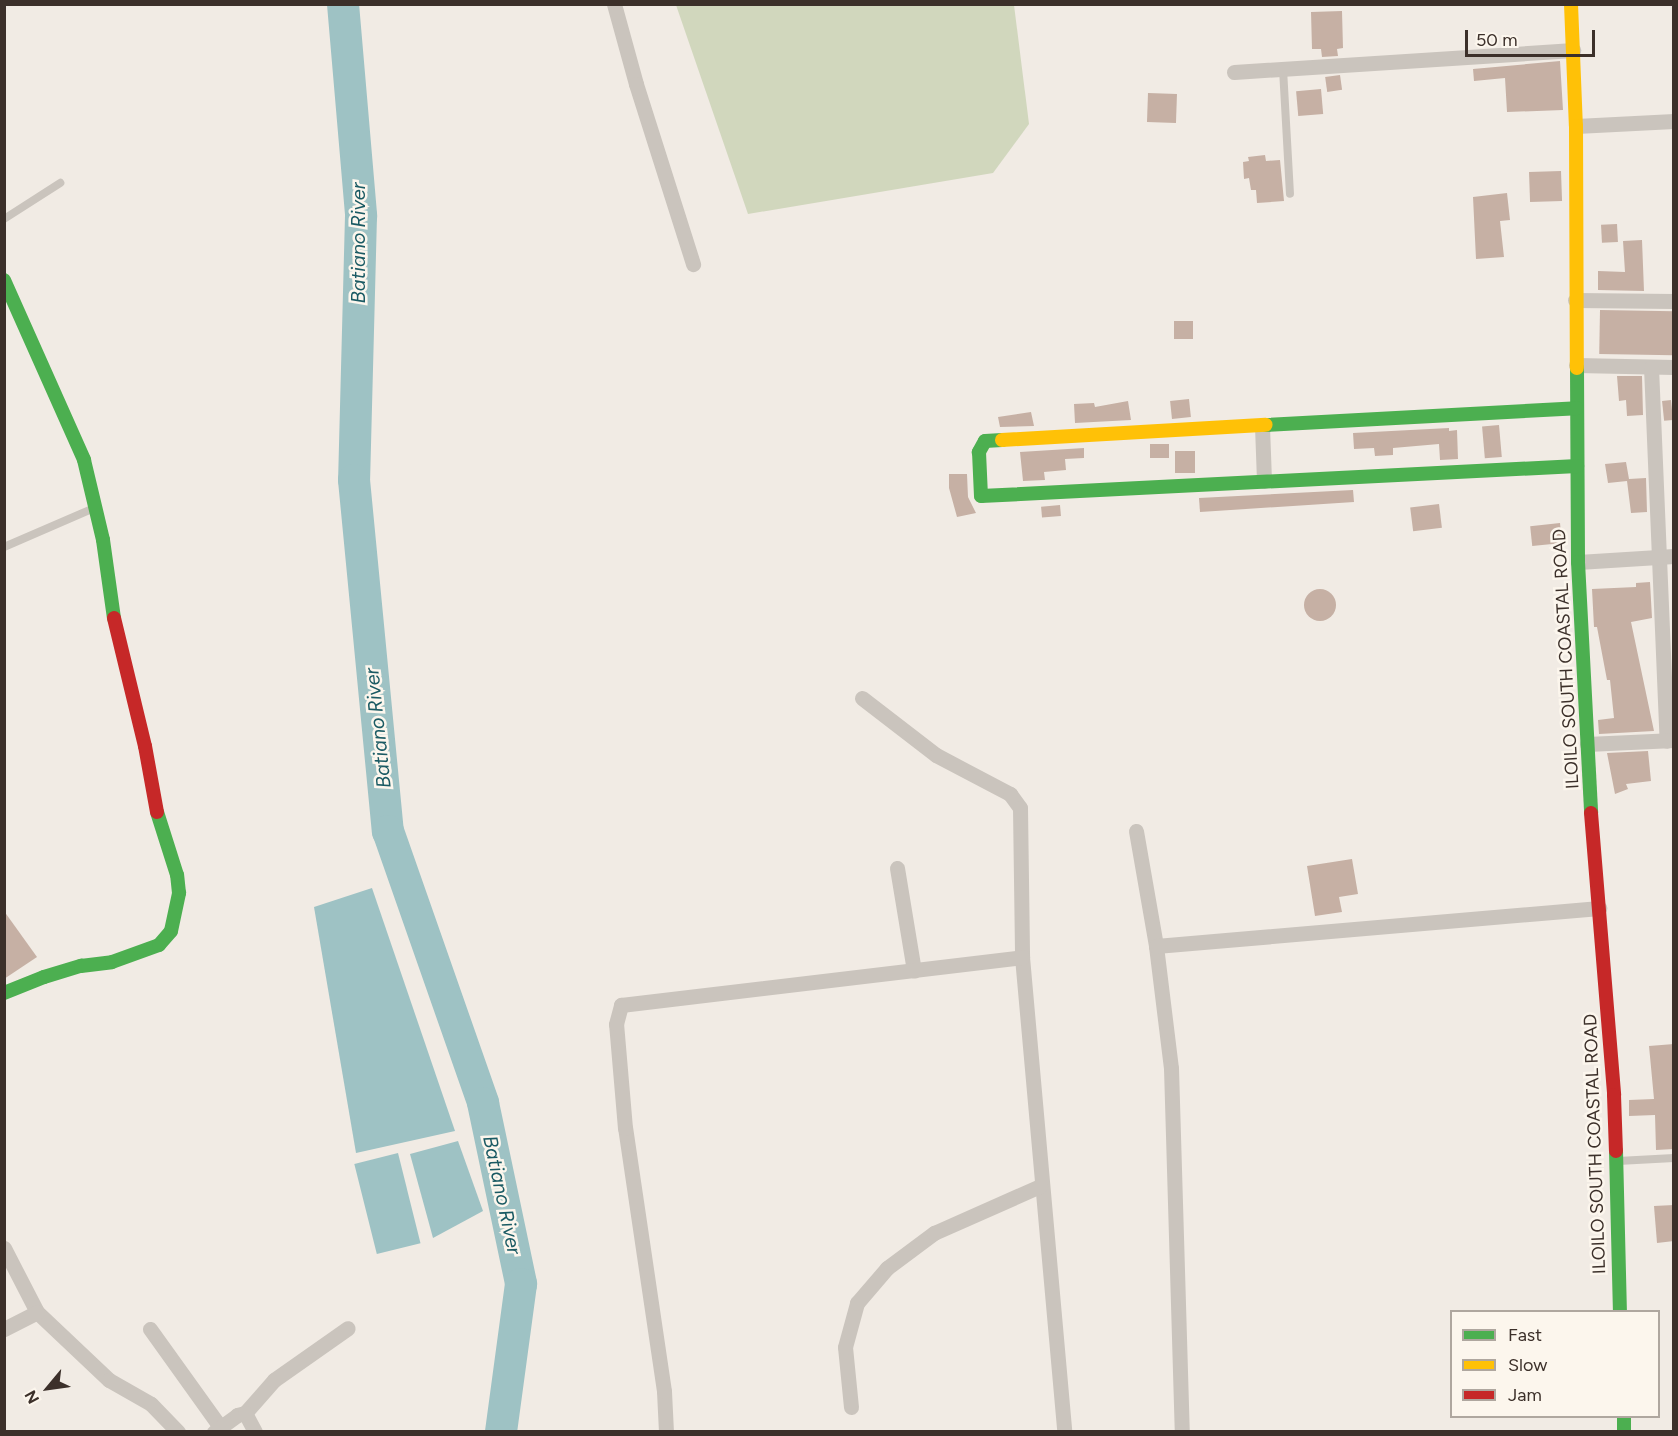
<!DOCTYPE html>
<style>
body{margin:0}
#map{position:relative;width:1678px;height:1436px;overflow:hidden;background:#f1ebe4;font-family:Figtree,sans-serif}
div>[style]{position:absolute}
.green>*{inset:0;background:#d1d7bd}
.water>*{inset:0;background:#9ec2c4;transform-origin:0 0}
.river>*{height:32px;margin:-16px;padding:0 16px;transform-origin:16px;border-radius:16px;background:#9ec2c4}
.building>*{inset:0;background:#c6b0a4;transform-origin:0 0}
.round{border-radius:50%}
.lane>*{height:8px;margin:-4px;padding:0 4px;transform-origin:4px;border-radius:4px;background:#cac4bd}
.street>*{height:15px;margin:-7.5px;padding:0 7.5px;transform-origin:7.5px;border-radius:7.5px;background:#cac4bd}
.fast>*{height:14px;margin:-7px;padding:0 7px;transform-origin:7px;border-radius:7px;background:#4caf50}
.slow>*{height:14px;margin:-7px;padding:0 7px;transform-origin:7px;border-radius:7px;background:#ffc107}
.jam>*{height:14px;margin:-7px;padding:0 7px;transform-origin:7px;border-radius:7px;background:#c62828}
span{translate:-50% -50%;white-space:nowrap;text-align:center;line-height:1.15;-webkit-text-stroke:5px #fcf6ed;paint-order:stroke}
.street-label{font-size:18px;color:#3c302a}
.water-label{font-size:20px;color:#1a5a63;font-style:italic}
.frame{position:absolute;inset:0;border:6px solid #3c302a;pointer-events:none}
.legend{position:absolute;left:1450px;top:1310px;width:210px;height:108px;box-sizing:border-box;background:#fcf6ed;border:2px solid #afa79f;margin:0;padding:8px 10px;list-style:none;font-size:18px;color:#3c302a}
.legend li{display:flex;align-items:center;gap:12px;height:30px}
.legend b{width:30px;border:2px solid #afa79f}
.north{position:absolute;left:18px;top:1358px;width:60px;height:60px;-webkit-text-stroke:4px #fcf6ed;paint-order:stroke;rotate:241deg;font-size:16px;font-weight:700;line-height:24px;text-align:center;color:#3c302a}
.north::after{content:'';display:block;margin:auto;width:21px;height:27px;background:#3c302a;clip-path:polygon(50% 0,100% 100%,50% 72%,0 100%)}
.scale{position:absolute;left:1465px;top:30px;width:130px;height:27px;box-sizing:border-box;border:3px solid #3c302a;border-top:0;padding-left:8px;font-size:18px;line-height:21px;white-space:nowrap;color:#3c302a;-webkit-text-stroke:4px #fcf6ed;paint-order:stroke}
</style>
<div id="map">
<div class="green">
<div style="clip-path:polygon(676px 5px,1014px 5px,1029px 124px,993px 173px,748px 214px)"></div>
</div>
<div class="water">
<div style="clip-path:polygon(372px 888px,455px 1131px,356px 1153px,314px 907px)"></div>
<div style="clip-path:polygon(458px 1141px,483px 1211px,433px 1238px,410px 1154px)"></div>
<div style="left:398px;top:1153px;width:93px;height:45px;rotate:76deg"></div>
</div>
<div class="river">
<div style="left:343px;top:4px;width:213px;rotate:85.1deg"></div>
<div style="left:361px;top:216px;width:264px;rotate:91.5deg"></div>
<div style="left:354px;top:480px;width:353px;rotate:84.5deg"></div>
<div style="left:388px;top:831px;width:288px;rotate:70.7deg"></div>
<div style="left:483px;top:1103px;width:185px;rotate:78.1deg"></div>
<div style="left:521px;top:1284px;width:149px;rotate:97.7deg"></div>
</div>
<div class="building">
<div style="clip-path:polygon(1342px 11px,1343px 48px,1337px 49px,1338px 56px,1322px 57px,1321px 49px,1312px 49px,1311px 12px)"></div>
<div style="clip-path:polygon(1560px 61px,1563px 110px,1507px 112px,1505px 78px,1474px 81px,1473px 69px)"></div>
<div style="left:1340px;top:75px;width:15px;height:15px;rotate:82deg"></div>
<div style="left:1321px;top:89px;width:25px;height:25px;rotate:85deg"></div>
<div style="left:1148px;top:93px;width:29px;height:29px;rotate:2deg"></div>
<div style="clip-path:polygon(1265px 155px,1266px 161px,1280px 160px,1284px 201px,1257px 203px,1256px 190px,1251px 190px,1249px 178px,1244px 179px,1243px 162px,1249px 161px,1248px 157px)"></div>
<div style="left:1561px;top:171px;width:30px;height:32px;rotate:88deg"></div>
<div style="clip-path:polygon(1507px 193px,1510px 220px,1500px 221px,1504px 257px,1476px 259px,1473px 197px)"></div>
<div style="left:1617px;top:224px;width:18px;height:16px;rotate:87deg"></div>
<div style="clip-path:polygon(1642px 240px,1644px 291px,1598px 290px,1598px 271px,1625px 272px,1623px 241px)"></div>
<div style="left:1600px;top:310px;width:74px;height:44px;rotate:1deg"></div>
<div style="left:1174px;top:321px;width:19px;height:18px"></div>
<div style="clip-path:polygon(1617px 376px,1642px 376px,1643px 415px,1627px 416px,1626px 400px,1619px 401px)"></div>
<div style="left:1189px;top:399px;width:18px;height:19px;rotate:84deg"></div>
<div style="left:1671px;top:400px;width:20px;height:9px;rotate:84deg"></div>
<div style="clip-path:polygon(1128px 401px,1131px 420px,1075px 423px,1074px 404px,1094px 403px,1095px 407px)"></div>
<div style="clip-path:polygon(1031px 412px,1034px 426px,1000px 427px,998px 417px)"></div>
<div style="left:1499px;top:425px;width:32px;height:17px;rotate:85deg"></div>
<div style="clip-path:polygon(1449px 428px,1449px 431px,1457px 430px,1458px 459px,1440px 460px,1439px 444px,1393px 448px,1393px 455px,1375px 456px,1374px 448px,1354px 449px,1353px 433px)"></div>
<div style="left:1169px;top:444px;width:14px;height:19px;rotate:90deg"></div>
<div style="clip-path:polygon(1084px 448px,1084px 458px,1065px 459px,1066px 470px,1044px 472px,1045px 480px,1023px 481px,1020px 452px)"></div>
<div style="left:1175px;top:451px;width:20px;height:22px"></div>
<div style="clip-path:polygon(1626px 462px,1629px 479px,1646px 478px,1647px 512px,1631px 513px,1627px 481px,1608px 483px,1605px 464px)"></div>
<div style="clip-path:polygon(949px 474px,967px 474px,968px 497px,976px 513px,957px 517px,949px 488px)"></div>
<div style="clip-path:polygon(1353px 490px,1354px 502px,1200px 512px,1199px 498px)"></div>
<div style="left:1439px;top:504px;width:24px;height:29px;rotate:83deg"></div>
<div style="left:1060px;top:505px;width:11px;height:19px;rotate:85deg"></div>
<div style="left:1560px;top:523px;width:20px;height:30px;rotate:84deg"></div>
<div style="clip-path:polygon(1650px 582px,1652px 618px,1631px 622px,1654px 731px,1599px 734px,1598px 720px,1614px 718px,1610px 680px,1607px 680px,1597px 627px,1594px 627px,1592px 589px,1636px 587px,1636px 583px)"></div>
<div class="round" style="left:1304px;top:589px;width:32px;height:32px"></div>
<div style="clip-path:polygon(1648px 751px,1651px 781px,1626px 784px,1628px 789px,1615px 794px,1607px 753px)"></div>
<div style="clip-path:polygon(1352px 859px,1358px 894px,1339px 897px,1342px 912px,1315px 916px,1307px 866px)"></div>
<div style="clip-path:polygon(4px 911px,37px 957px,4px 979px)"></div>
<div style="clip-path:polygon(1674px 1044px,1674px 1149px,1656px 1150px,1655px 1115px,1629px 1116px,1629px 1100px,1654px 1099px,1649px 1046px)"></div>
<div style="clip-path:polygon(1674px 1205px,1674px 1241px,1657px 1243px,1654px 1206px)"></div>
</div>
<div class="lane">
<div style="left:1283px;top:69px;width:125px;rotate:86.8deg"></div>
<div style="left:4px;top:219px;width:67px;rotate:-32.7deg"></div>
<div style="left:4px;top:547px;width:98px;rotate:-23.4deg"></div>
<div style="left:1618px;top:1161px;width:56px;rotate:-3.1deg"></div>
</div>
<div class="street">
<div style="left:614px;top:4px;width:83px;rotate:74.6deg"></div>
<div style="left:636px;top:84px;width:189px;rotate:72.4deg"></div>
<div style="left:1234px;top:72px;width:340px;rotate:-3.7deg"></div>
<div style="left:1576px;top:126px;width:98px;rotate:-2.9deg"></div>
<div style="left:1575px;top:300px;width:99px;rotate:0.6deg"></div>
<div style="left:1576px;top:365px;width:98px;rotate:1.2deg"></div>
<div style="left:1651px;top:367px;width:374px;rotate:87.6deg"></div>
<div style="left:1262px;top:426px;width:55px;rotate:87.9deg"></div>
<div style="left:1578px;top:562px;width:96px;rotate:-3.6deg"></div>
<div style="left:862px;top:698px;width:93px;rotate:37.6deg"></div>
<div style="left:936px;top:755px;width:84px;rotate:27.8deg"></div>
<div style="left:1010px;top:794px;width:17px;rotate:54deg"></div>
<div style="left:1020px;top:808px;width:149px;rotate:89.2deg"></div>
<div style="left:1022px;top:957px;width:477px;rotate:84.9deg"></div>
<div style="left:1587px;top:744px;width:87px;rotate:-2.6deg"></div>
<div style="left:1136px;top:831px;width:117px;rotate:80.1deg"></div>
<div style="left:1156px;top:946px;width:123px;rotate:83deg"></div>
<div style="left:1171px;top:1068px;width:364px;rotate:88.3deg"></div>
<div style="left:897px;top:868px;width:104px;rotate:80.6deg"></div>
<div style="left:1156px;top:946px;width:445px;rotate:-4.9deg"></div>
<div style="left:4px;top:1248px;width:72px;rotate:62.7deg"></div>
<div style="left:37px;top:1312px;width:99px;rotate:43.4deg"></div>
<div style="left:109px;top:1380px;width:48px;rotate:29.7deg"></div>
<div style="left:151px;top:1404px;width:39px;rotate:46deg"></div>
<div style="left:4px;top:1329px;width:37px;rotate:-27deg"></div>
<div style="left:150px;top:1329px;width:122px;rotate:54.4deg"></div>
<div style="left:851px;top:1407px;width:60px;rotate:-95.7deg"></div>
<div style="left:845px;top:1347px;width:46px;rotate:-74.7deg"></div>
<div style="left:857px;top:1303px;width:46px;rotate:-49.4deg"></div>
<div style="left:887px;top:1268px;width:59px;rotate:-36.7deg"></div>
<div style="left:934px;top:1233px;width:116px;rotate:-23.9deg"></div>
<div style="left:245px;top:1413px;width:44px;rotate:-48.7deg"></div>
<div style="left:274px;top:1380px;width:90px;rotate:-35.1deg"></div>
<div style="left:214px;top:1432px;width:29px;rotate:-36deg"></div>
<div style="left:237px;top:1415px;width:8px;rotate:-14deg"></div>
<div style="left:245px;top:1413px;width:21px;rotate:62deg"></div>
<div style="left:666px;top:1432px;width:41px;rotate:-92.8deg"></div>
<div style="left:664px;top:1391px;width:266px;rotate:-98.4deg"></div>
<div style="left:625px;top:1128px;width:104px;rotate:-94.9deg"></div>
<div style="left:616px;top:1024px;width:20px;rotate:-75deg"></div>
<div style="left:621px;top:1005px;width:404px;rotate:-6.8deg"></div>
</div>
<div class="fast">
<div style="left:4px;top:280px;width:197px;rotate:66deg"></div>
<div style="left:84px;top:460px;width:82px;rotate:76.6deg"></div>
<div style="left:103px;top:540px;width:79px;rotate:82deg"></div>
<div style="left:1577px;top:368px;width:194px;rotate:89.7deg"></div>
<div style="left:1578px;top:562px;width:251px;rotate:87deg"></div>
<div style="left:1266px;top:425px;width:311px;rotate:-3.1deg"></div>
<div style="left:1002px;top:440px;width:17px;rotate:177deg"></div>
<div style="left:985px;top:441px;width:13px;rotate:119deg"></div>
<div style="left:979px;top:452px;width:44px;rotate:87.4deg"></div>
<div style="left:981px;top:496px;width:597px;rotate:-2.88deg"></div>
<div style="left:4px;top:993px;width:43px;rotate:-21.8deg"></div>
<div style="left:44px;top:977px;width:39px;rotate:-17deg"></div>
<div style="left:81px;top:966px;width:31px;rotate:-7deg"></div>
<div style="left:112px;top:962px;width:50px;rotate:-19.9deg"></div>
<div style="left:159px;top:945px;width:18px;rotate:-49deg"></div>
<div style="left:171px;top:931px;width:39px;rotate:-78deg"></div>
<div style="left:179px;top:893px;width:18px;rotate:-96deg"></div>
<div style="left:177px;top:875px;width:66px;rotate:-107.6deg"></div>
<div style="left:1616px;top:1151px;width:161px;rotate:88.6deg"></div>
<div style="left:1624px;top:1416px;width:16px;rotate:90deg"></div>
</div>
<div class="slow">
<div style="left:1571px;top:4px;width:122px;rotate:87.7deg"></div>
<div style="left:1576px;top:126px;width:242px;rotate:89.8deg"></div>
<div style="left:1002px;top:440px;width:264px;rotate:-3.3deg"></div>
</div>
<div class="jam">
<div style="left:114px;top:618px;width:132px;rotate:76.4deg"></div>
<div style="left:145px;top:746px;width:67px;rotate:79.7deg"></div>
<div style="left:1591px;top:813px;width:283px;rotate:85.3deg"></div>
<div style="left:1614px;top:1095px;width:56px;rotate:88deg"></div>
</div>
<div class="street-label">
<span style="left:1566px;top:659px;rotate:-93deg">ILOILO SOUTH COASTAL ROAD</span>
<span style="left:1595px;top:1144px;rotate:-92deg">ILOILO SOUTH COASTAL ROAD</span>
</div>
<div class="water-label">
<span style="left:358px;top:243px;rotate:-90deg">Batiano River</span>
<span style="left:378px;top:728px;rotate:-96deg">Batiano River</span>
<span style="left:502px;top:1195px;rotate:78deg">Batiano River</span>
</div>
<div class="frame"></div>
<ul class="legend">
<li><b style="height:8px;background:#4caf50"></b>Fast</li>
<li><b style="height:8px;background:#ffc107"></b>Slow</li>
<li><b style="height:8px;background:#c62828"></b>Jam</li>
</ul>
<div class="north">N</div>
<div class="scale">50 m</div>
</div>
